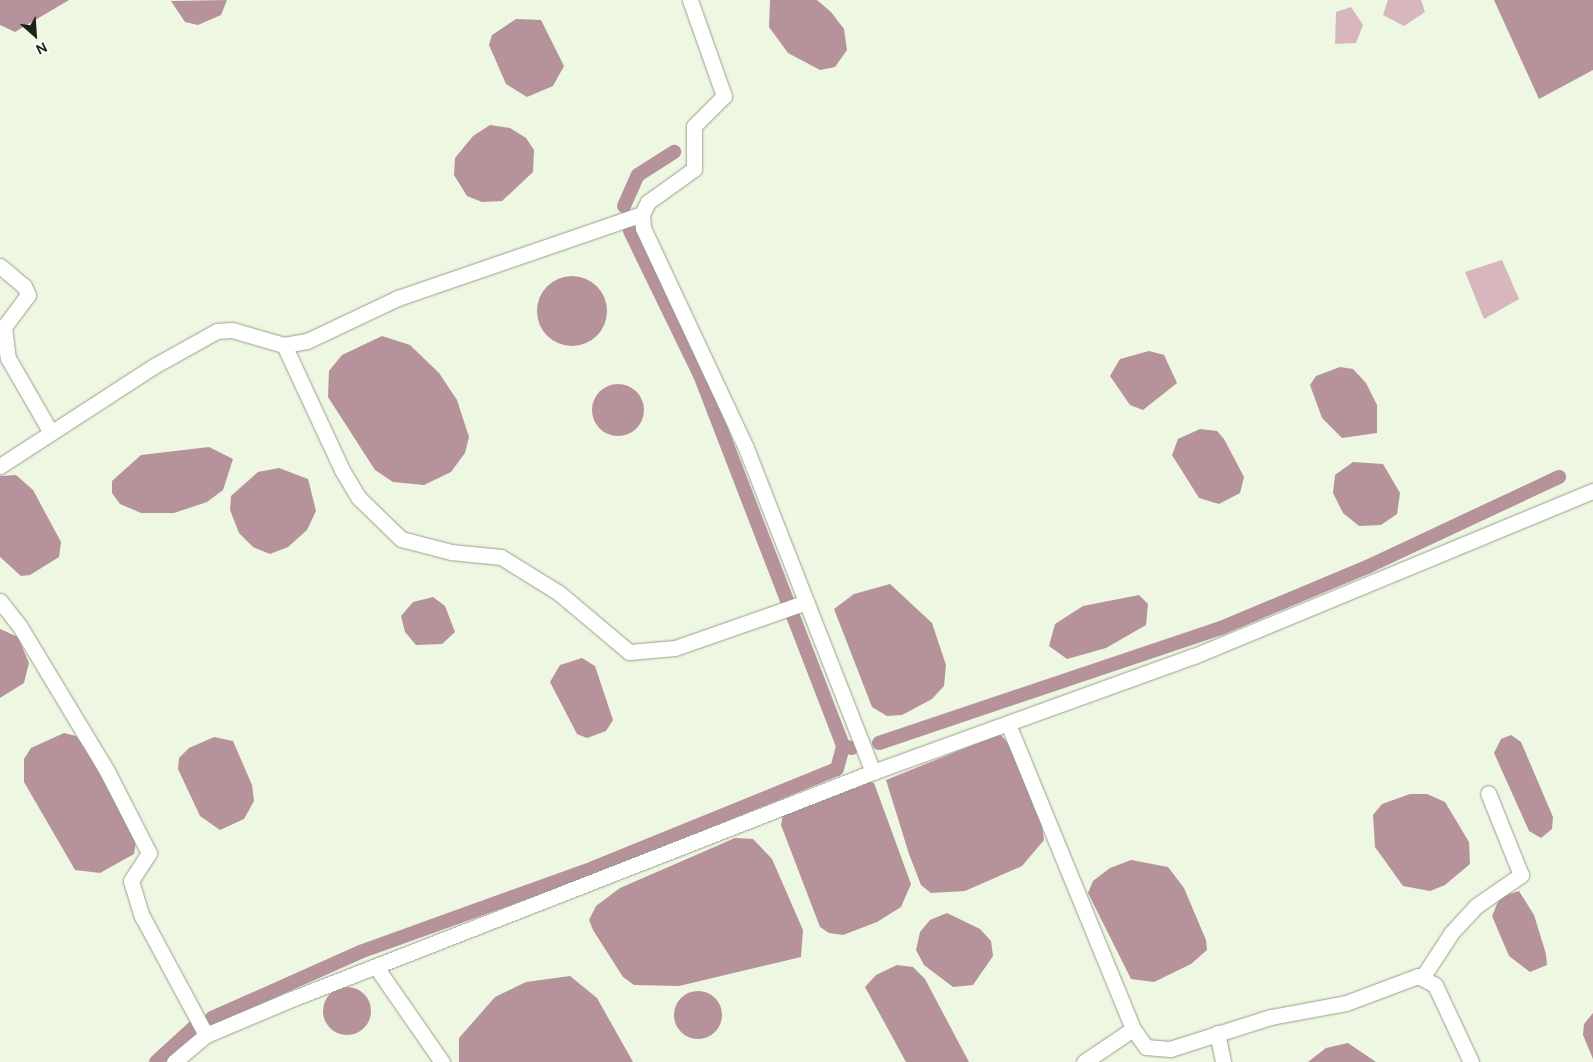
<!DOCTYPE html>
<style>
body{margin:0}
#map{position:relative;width:1593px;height:1062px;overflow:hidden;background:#eef7e1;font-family:"DM Sans",sans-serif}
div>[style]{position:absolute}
.green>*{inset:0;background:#d7b6bd}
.water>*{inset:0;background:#b6929a}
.round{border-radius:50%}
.canal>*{height:14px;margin:-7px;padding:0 7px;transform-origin:7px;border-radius:7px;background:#b6929a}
.roads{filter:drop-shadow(0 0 1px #989f8b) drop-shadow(0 0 1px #989f8b)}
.minor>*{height:15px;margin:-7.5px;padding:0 7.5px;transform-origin:7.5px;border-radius:7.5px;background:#fff}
span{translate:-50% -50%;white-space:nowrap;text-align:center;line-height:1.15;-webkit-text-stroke:4.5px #fff;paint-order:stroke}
.north{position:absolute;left:10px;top:10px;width:50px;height:50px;-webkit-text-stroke:4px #fff;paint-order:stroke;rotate:154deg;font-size:14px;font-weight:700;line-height:20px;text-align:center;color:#1e2119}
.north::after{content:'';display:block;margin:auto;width:18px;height:22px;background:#1e2119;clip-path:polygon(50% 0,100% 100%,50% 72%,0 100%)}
</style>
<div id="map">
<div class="green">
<div style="clip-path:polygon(1388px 0,1421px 0,1425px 12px,1404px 26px,1383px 15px)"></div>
<div style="clip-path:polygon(1351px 7px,1363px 25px,1356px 43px,1335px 44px,1336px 12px)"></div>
<div style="clip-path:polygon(1502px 260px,1519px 299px,1484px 319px,1465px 272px)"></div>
</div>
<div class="water">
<div style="clip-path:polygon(0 0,69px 0,15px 32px,0 25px)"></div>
<div style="clip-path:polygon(227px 0,221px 15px,198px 25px,185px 22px,171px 1px)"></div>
<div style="clip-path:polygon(770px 0,817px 0,831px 12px,844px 29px,847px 50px,835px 67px,820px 70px,788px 53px,769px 27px)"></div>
<div style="clip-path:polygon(1494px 0,1593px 0,1593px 70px,1539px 99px)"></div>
<div style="clip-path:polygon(516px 19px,541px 20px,564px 66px,553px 86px,527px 97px,506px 84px,489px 45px,492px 35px)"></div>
<div style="clip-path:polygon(490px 125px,510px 128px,526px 138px,534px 150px,533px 172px,502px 201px,482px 202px,467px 196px,454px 175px,455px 158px,473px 136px)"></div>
<div class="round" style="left:537px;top:276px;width:70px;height:70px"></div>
<div style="clip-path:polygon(382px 336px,410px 345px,439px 373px,457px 400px,469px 437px,465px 453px,451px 472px,424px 485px,393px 482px,375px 470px,328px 397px,329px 371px,342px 355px)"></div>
<div style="clip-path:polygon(1149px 351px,1164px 355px,1177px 383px,1143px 410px,1130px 405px,1110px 376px,1120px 359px)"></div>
<div style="clip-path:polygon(1340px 367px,1353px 369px,1366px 383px,1377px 405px,1377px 433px,1342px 438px,1322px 418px,1310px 385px,1316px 376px)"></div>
<div class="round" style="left:592px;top:384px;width:52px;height:52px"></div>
<div style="clip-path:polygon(1200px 429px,1217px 431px,1224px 439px,1244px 477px,1240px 493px,1219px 504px,1199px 498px,1172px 455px,1178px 439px)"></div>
<div style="clip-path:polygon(209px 447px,233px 459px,223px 490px,207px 502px,174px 513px,141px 513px,120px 504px,112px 493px,112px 481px,141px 455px)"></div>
<div style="clip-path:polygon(1353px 462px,1383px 464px,1400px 493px,1397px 514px,1381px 525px,1359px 526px,1343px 513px,1333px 493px,1335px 475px)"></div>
<div style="clip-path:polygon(279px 468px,308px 479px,316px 511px,307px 530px,288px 547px,270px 554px,253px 547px,239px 533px,230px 510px,231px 496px,258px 472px)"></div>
<div style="clip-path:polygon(16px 475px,33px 490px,61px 542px,59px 557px,30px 575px,21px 576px,0 557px,0 476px)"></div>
<div style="clip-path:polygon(890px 584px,932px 623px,946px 665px,944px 686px,932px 699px,902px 715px,887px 716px,872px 707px,834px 609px,854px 594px)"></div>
<div style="clip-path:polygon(1139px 595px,1148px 604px,1146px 625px,1106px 648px,1067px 659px,1049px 646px,1055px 624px,1083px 606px)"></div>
<div style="clip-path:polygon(433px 597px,445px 606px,455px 632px,442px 644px,416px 645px,405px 632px,401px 616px,413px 602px)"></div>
<div style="clip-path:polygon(0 629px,18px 637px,29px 663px,24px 683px,0 698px)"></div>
<div style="clip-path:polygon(582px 658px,595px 666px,613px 720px,606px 731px,587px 738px,577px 734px,550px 682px,560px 665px)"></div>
<div style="clip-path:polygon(64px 733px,76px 736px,90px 756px,136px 841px,134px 854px,100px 873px,75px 870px,24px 782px,24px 759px,31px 748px)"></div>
<div style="clip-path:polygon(1000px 734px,1016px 753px,1042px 825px,1044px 840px,1022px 866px,965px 891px,931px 893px,921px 885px,909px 854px,886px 780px)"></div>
<div style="clip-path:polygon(1511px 735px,1521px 742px,1553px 817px,1552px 829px,1541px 838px,1529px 831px,1494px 753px,1501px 739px)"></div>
<div style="clip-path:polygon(214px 737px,233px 741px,252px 785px,254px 801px,244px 819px,220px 830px,200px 816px,178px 769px,179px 758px,189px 748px)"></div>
<div style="clip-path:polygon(865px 780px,874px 783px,911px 884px,901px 907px,877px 922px,843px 935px,829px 933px,820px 927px,781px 825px,783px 814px)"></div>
<div style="clip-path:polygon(1410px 794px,1427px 794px,1445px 802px,1469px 842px,1470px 864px,1445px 885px,1430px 891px,1403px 886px,1375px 847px,1373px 815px,1382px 804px)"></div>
<div style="clip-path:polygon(735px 838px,753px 839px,772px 859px,803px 930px,801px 957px,679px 986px,634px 985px,623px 977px,593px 930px,589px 920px,596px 906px,620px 888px)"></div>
<div style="clip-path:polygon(1131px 860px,1168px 867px,1184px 888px,1206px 940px,1207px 950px,1191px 964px,1154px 982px,1131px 979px,1088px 893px,1093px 881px,1110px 868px)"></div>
<div style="clip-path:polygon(1519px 891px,1534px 915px,1546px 954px,1547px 965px,1530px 972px,1509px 956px,1492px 916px,1500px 897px)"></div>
<div style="clip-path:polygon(947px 913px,980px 929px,991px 941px,993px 956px,973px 985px,953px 987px,924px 965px,916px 950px,920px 932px,930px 920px)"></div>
<div style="clip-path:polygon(897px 965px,913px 967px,925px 979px,969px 1062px,906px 1062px,865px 987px,876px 975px)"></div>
<div style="clip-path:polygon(570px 976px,597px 998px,633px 1062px,459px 1062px,459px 1038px,495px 997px,526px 982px)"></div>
<div class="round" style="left:323px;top:987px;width:48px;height:48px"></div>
<div class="round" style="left:674px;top:991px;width:48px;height:48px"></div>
<div style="clip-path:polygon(1593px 1013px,1593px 1059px,1583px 1035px,1584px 1024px)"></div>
<div style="clip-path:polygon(1348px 1043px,1376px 1062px,1308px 1062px,1326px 1048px)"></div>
</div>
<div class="canal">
<div style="left:624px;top:206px;width:34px;rotate:-66deg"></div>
<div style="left:638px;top:175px;width:43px;rotate:-32.6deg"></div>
<div style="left:630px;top:231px;width:160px;rotate:64.1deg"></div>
<div style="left:700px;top:375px;width:398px;rotate:68.9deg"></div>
<div style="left:843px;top:746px;width:9px;rotate:13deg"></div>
<div style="left:879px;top:743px;width:361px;rotate:-18.6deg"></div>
<div style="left:1221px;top:628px;width:160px;rotate:-22.7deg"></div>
<div style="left:1369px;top:566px;width:210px;rotate:-25.1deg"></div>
<div style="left:212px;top:1018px;width:162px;rotate:-24deg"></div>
<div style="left:360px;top:952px;width:248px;rotate:-19.8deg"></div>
<div style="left:593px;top:868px;width:263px;rotate:-22.1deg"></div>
<div style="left:837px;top:769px;width:24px;rotate:-75deg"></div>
<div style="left:156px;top:1062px;width:52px;rotate:-42.6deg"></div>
</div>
<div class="roads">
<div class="minor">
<div style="left:690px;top:0;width:102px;rotate:70.5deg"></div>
<div style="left:724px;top:96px;width:42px;rotate:135deg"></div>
<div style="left:694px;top:126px;width:43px;rotate:90deg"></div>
<div style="left:694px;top:169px;width:57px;rotate:144.3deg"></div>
<div style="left:648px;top:202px;width:13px;rotate:117deg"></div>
<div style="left:642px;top:214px;width:14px;rotate:86deg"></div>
<div style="left:643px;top:228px;width:243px;rotate:64.9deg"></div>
<div style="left:746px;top:448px;width:348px;rotate:68.6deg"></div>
<div style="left:0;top:266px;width:31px;rotate:40deg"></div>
<div style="left:24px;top:286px;width:10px;rotate:66deg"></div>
<div style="left:28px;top:295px;width:40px;rotate:127deg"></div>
<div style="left:4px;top:327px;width:31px;rotate:83deg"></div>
<div style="left:8px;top:358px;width:84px;rotate:60.1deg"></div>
<div style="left:284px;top:345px;width:138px;rotate:65.1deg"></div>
<div style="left:342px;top:470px;width:33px;rotate:59deg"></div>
<div style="left:359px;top:498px;width:59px;rotate:44.3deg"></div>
<div style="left:401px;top:539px;width:52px;rotate:14.6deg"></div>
<div style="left:451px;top:552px;width:50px;rotate:5.7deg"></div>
<div style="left:501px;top:557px;width:68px;rotate:31.8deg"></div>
<div style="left:559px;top:593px;width:92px;rotate:40.1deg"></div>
<div style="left:629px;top:652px;width:46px;rotate:-5deg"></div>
<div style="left:675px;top:648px;width:139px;rotate:-19.3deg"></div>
<div style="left:0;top:466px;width:184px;rotate:-33deg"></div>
<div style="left:154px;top:366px;width:72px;rotate:-29.1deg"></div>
<div style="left:217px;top:331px;width:15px;rotate:-4deg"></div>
<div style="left:232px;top:330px;width:54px;rotate:16.1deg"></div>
<div style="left:284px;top:345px;width:23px;rotate:-10deg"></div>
<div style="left:307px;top:341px;width:101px;rotate:-25.3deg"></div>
<div style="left:398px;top:298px;width:258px;rotate:-19deg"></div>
<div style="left:0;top:601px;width:31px;rotate:52deg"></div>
<div style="left:19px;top:625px;width:170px;rotate:58.9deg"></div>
<div style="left:107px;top:771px;width:92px;rotate:62.9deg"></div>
<div style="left:149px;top:853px;width:33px;rotate:123deg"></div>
<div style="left:131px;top:881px;width:37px;rotate:73deg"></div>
<div style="left:142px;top:916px;width:135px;rotate:61.7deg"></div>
<div style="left:1008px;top:724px;width:330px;rotate:67.7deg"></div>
<div style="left:1133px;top:1029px;width:22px;rotate:54deg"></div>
<div style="left:1146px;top:1047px;width:24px;rotate:5deg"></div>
<div style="left:1170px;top:1049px;width:106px;rotate:-17.6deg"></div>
<div style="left:1271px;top:1017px;width:76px;rotate:-10.6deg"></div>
<div style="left:1346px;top:1003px;width:77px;rotate:-20.6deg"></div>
<div style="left:1418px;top:976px;width:19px;rotate:28deg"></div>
<div style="left:1435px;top:985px;width:85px;rotate:64.9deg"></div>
<div style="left:376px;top:967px;width:116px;rotate:55.2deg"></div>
<div style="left:1422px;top:978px;width:55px;rotate:-56.9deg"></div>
<div style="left:1452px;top:932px;width:35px;rotate:-47deg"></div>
<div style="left:1476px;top:906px;width:55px;rotate:-34.6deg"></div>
<div style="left:1521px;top:875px;width:88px;rotate:-111.9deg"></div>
<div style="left:1217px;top:1033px;width:30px;rotate:78deg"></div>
<div style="left:174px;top:1062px;width:42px;rotate:-40.2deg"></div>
<div style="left:206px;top:1035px;width:90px;rotate:-22.9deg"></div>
<div style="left:289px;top:1000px;width:627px;rotate:-21.33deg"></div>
<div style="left:873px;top:772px;width:341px;rotate:-19.9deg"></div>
<div style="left:1194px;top:656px;width:432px;rotate:-22.5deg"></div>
<div style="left:1084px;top:1062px;width:59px;rotate:-34deg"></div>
</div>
</div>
<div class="north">N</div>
</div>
